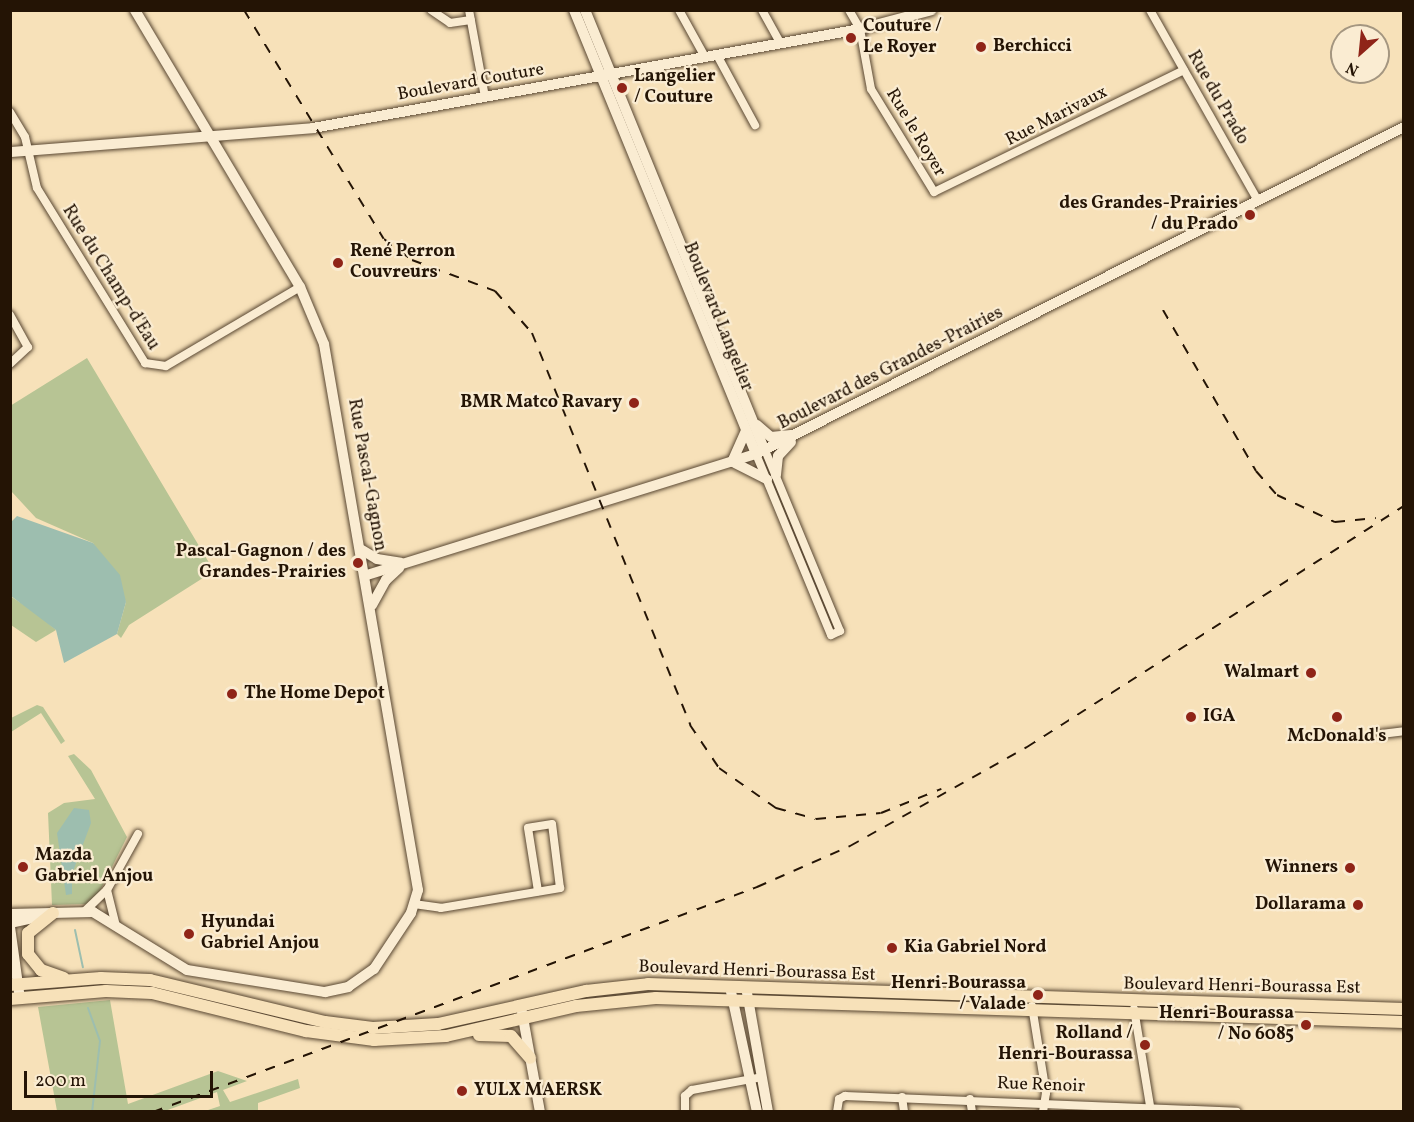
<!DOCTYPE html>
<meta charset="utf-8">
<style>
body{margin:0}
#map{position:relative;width:1414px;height:1122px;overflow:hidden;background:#f7e1b9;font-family:Vollkorn,serif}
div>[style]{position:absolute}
.green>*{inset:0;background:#b7c494}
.water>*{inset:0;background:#9dbeaf}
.stream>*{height:2px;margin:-1px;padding:0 1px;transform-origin:1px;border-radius:1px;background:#9dbeaf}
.roads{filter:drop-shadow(0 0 2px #594732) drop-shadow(0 0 2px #594732)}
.street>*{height:8px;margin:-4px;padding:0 4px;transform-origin:4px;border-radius:4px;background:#faecd2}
.secondary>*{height:10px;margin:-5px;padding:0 5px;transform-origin:5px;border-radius:5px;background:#faecd2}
.primary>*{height:12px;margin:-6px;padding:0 6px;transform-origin:6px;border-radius:6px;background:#f7e1b9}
.rail>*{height:2px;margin-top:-1px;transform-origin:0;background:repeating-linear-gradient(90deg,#241405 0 10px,transparent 0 20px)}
.dots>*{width:16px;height:16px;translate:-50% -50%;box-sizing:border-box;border:3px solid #faecd2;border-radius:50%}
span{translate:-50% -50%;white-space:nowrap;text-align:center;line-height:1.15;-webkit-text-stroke:4.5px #faecd2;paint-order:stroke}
.poi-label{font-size:18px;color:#241405;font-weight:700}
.left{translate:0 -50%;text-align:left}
.right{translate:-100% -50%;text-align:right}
.street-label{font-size:18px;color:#241405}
.frame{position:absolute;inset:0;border:12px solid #241405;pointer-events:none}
.north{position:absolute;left:1330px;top:24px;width:60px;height:60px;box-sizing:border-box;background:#faecd2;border:2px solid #a49680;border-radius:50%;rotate:207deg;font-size:16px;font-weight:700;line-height:24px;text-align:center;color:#241405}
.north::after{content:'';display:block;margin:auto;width:21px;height:27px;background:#8f2418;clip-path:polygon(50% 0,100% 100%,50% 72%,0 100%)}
.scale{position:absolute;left:24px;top:1071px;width:189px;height:27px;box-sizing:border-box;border:3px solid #241405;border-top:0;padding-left:8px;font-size:18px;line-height:21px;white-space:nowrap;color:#241405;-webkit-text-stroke:4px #faecd2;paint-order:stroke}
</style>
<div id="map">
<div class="green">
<div style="clip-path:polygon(87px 358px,214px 571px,129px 625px,121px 638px,117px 634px,126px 602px,93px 543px,36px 518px,11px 491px,10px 406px)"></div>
<div style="clip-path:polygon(10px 596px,35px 612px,56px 630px,36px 642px,11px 625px)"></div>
<div style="clip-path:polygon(37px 705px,43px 707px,65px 741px,61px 744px,41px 713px,11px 732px,11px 718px)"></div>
<div style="clip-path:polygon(74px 754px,91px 770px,127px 837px,97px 897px,89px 904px,52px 905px,48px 813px,64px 803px,95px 799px,68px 756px)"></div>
<div style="clip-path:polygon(110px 1000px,128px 1104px,218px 1071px,247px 1081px,223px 1090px,230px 1102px,298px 1079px,300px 1088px,258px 1103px,258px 1111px,205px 1111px,220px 1106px,217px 1092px,165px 1111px,57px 1111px,38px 1007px)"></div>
</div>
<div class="water">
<div style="clip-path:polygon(17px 516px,93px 543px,120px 575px,126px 602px,117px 634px,64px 663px,56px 630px,11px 596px,11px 522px)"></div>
<div style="clip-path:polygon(74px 808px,89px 810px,91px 823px,72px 874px,72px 894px,66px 895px,57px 833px)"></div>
</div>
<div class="stream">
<div style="left:75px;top:930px;width:38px;rotate:78deg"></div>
<div style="left:88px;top:1008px;width:35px;rotate:70deg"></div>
<div style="left:100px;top:1041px;width:71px;rotate:96.4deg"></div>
</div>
<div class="roads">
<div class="street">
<div style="left:431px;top:10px;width:23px;rotate:34deg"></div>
<div style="left:450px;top:23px;width:21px;rotate:-8deg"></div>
<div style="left:469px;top:10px;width:88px;rotate:79.6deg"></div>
<div style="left:679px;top:10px;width:54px;rotate:61deg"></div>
<div style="left:762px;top:10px;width:38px;rotate:61deg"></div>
<div style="left:849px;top:10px;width:22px;rotate:60deg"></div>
<div style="left:860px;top:29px;width:61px;rotate:79.6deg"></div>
<div style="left:871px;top:89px;width:121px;rotate:58.5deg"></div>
<div style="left:934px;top:192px;width:278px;rotate:-26deg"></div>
<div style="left:1150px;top:10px;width:219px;rotate:60.5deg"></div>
<div style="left:717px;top:55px;width:80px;rotate:61.5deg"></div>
<div style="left:10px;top:112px;width:29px;rotate:59deg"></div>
<div style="left:25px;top:137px;width:52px;rotate:76.8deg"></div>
<div style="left:37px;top:188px;width:206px;rotate:58.3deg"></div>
<div style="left:145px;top:363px;width:21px;rotate:8deg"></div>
<div style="left:166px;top:366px;width:156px;rotate:-30.5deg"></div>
<div style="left:10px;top:315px;width:37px;rotate:61deg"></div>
<div style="left:28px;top:347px;width:25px;rotate:137deg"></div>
<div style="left:756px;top:454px;width:196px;rotate:67.5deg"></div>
<div style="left:831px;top:635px;width:10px;rotate:-24deg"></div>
<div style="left:840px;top:631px;width:196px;rotate:-112.5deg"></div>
<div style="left:1381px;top:734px;width:23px;rotate:-7deg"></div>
<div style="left:107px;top:890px;width:34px;rotate:76deg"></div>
<div style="left:414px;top:904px;width:27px;rotate:8deg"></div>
<div style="left:441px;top:908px;width:121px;rotate:-9.5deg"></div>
<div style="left:560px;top:888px;width:64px;rotate:-97.1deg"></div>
<div style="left:552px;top:824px;width:24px;rotate:171deg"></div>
<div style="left:528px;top:828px;width:64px;rotate:81deg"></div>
<div style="left:85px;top:911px;width:30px;rotate:-44deg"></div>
<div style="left:107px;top:890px;width:64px;rotate:-61deg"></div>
<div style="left:1032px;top:1006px;width:88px;rotate:80.9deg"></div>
<div style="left:1046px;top:1093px;width:19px;rotate:99deg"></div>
<div style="left:1134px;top:1009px;width:104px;rotate:80.6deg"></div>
<div style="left:902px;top:1097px;width:15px;rotate:82deg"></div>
<div style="left:970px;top:1099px;width:13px;rotate:81deg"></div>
<div style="left:685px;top:1112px;width:16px;rotate:-90deg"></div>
<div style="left:685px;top:1096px;width:9px;rotate:-41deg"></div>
<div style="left:692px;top:1090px;width:71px;rotate:-10.5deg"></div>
<div style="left:837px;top:1112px;width:13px;rotate:-81deg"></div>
<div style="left:839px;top:1099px;width:7px;rotate:-27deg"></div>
<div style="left:845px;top:1096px;width:392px;rotate:2.3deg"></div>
</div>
<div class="secondary">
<div style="left:574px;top:10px;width:480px;rotate:67.7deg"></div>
<div style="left:585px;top:10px;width:475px;rotate:67.8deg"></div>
<div style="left:10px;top:152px;width:304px;rotate:-4.5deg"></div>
<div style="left:313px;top:128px;width:556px;rotate:-10.26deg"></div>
<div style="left:860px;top:29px;width:74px;rotate:-14.8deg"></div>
<div style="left:757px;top:425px;width:18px;rotate:41deg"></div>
<div style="left:771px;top:437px;width:20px;rotate:-6deg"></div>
<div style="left:732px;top:462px;width:34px;rotate:-66deg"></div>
<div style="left:735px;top:463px;width:36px;rotate:27deg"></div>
<div style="left:776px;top:475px;width:19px;rotate:-84deg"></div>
<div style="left:778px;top:456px;width:19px;rotate:-47deg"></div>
<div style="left:362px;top:550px;width:17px;rotate:31deg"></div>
<div style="left:377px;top:559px;width:24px;rotate:9deg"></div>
<div style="left:367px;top:575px;width:407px;rotate:-17.3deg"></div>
<div style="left:756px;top:454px;width:726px;rotate:-26.78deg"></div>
<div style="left:372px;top:605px;width:29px;rotate:-61deg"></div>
<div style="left:386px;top:580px;width:18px;rotate:-43deg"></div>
<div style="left:10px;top:914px;width:83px;rotate:-1.4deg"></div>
<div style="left:93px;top:912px;width:110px;rotate:31.7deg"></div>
<div style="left:187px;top:970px;width:140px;rotate:9.1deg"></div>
<div style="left:325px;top:992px;width:24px;rotate:-12deg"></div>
<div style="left:348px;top:987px;width:32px;rotate:-35deg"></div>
<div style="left:374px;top:969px;width:67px;rotate:-56.5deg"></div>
<div style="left:411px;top:913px;width:24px;rotate:-73deg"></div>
<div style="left:418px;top:890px;width:554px;rotate:-99.77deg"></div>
<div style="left:324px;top:344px;width:62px;rotate:-112.8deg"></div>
<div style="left:300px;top:287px;width:322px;rotate:-120.8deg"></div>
<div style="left:10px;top:923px;width:35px;rotate:-12deg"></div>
<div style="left:10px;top:927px;width:66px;rotate:82.1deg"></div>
<div style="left:730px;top:987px;width:128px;rotate:77.8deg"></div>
<div style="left:746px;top:987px;width:127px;rotate:80deg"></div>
<div style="left:522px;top:1012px;width:102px;rotate:79.8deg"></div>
</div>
<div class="primary">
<div style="left:53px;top:913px;width:32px;rotate:141deg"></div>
<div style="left:28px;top:933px;width:21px;rotate:90deg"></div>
<div style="left:28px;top:954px;width:21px;rotate:51deg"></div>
<div style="left:41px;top:970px;width:24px;rotate:19deg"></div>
<div style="left:10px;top:985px;width:91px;rotate:-4.4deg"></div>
<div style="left:101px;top:978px;width:49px;rotate:2.3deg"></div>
<div style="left:150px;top:980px;width:180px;rotate:13.5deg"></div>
<div style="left:325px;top:1022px;width:48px;rotate:7.1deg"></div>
<div style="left:373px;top:1028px;width:65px;rotate:-3.5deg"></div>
<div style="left:438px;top:1024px;width:152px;rotate:-12.6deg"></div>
<div style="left:586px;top:991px;width:62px;rotate:-6.4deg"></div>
<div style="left:648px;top:984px;width:756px;rotate:1.89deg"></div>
<div style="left:10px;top:999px;width:96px;rotate:-4.8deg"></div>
<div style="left:106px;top:991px;width:46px;rotate:2.5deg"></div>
<div style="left:152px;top:993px;width:159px;rotate:13.9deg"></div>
<div style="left:306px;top:1031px;width:69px;rotate:7.5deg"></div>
<div style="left:374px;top:1040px;width:72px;rotate:-3.2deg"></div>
<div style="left:446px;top:1036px;width:133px;rotate:-13deg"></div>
<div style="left:576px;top:1006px;width:80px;rotate:-5.7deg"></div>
<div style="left:656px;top:998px;width:748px;rotate:1.84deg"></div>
<div style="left:479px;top:1035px;width:32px;rotate:2deg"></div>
<div style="left:511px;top:1036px;width:29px;rotate:49deg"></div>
</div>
</div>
<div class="rail">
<div style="left:244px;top:10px;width:268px;rotate:58.6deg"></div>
<div style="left:384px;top:239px;width:35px;rotate:37deg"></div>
<div style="left:412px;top:260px;width:89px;rotate:20.5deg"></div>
<div style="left:495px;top:291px;width:56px;rotate:48.6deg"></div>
<div style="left:532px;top:333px;width:423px;rotate:68deg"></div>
<div style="left:690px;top:725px;width:52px;rotate:56deg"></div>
<div style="left:719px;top:768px;width:70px;rotate:35.1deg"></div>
<div style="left:776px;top:808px;width:41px;rotate:15.4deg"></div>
<div style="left:816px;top:819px;width:65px;rotate:-5.3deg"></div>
<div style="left:881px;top:813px;width:65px;rotate:-21.8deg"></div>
<div style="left:1163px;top:310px;width:186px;rotate:60deg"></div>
<div style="left:1256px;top:471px;width:32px;rotate:49deg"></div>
<div style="left:1277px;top:495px;width:64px;rotate:25deg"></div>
<div style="left:1335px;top:522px;width:41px;rotate:-5.6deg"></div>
<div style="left:153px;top:1112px;width:645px;rotate:-20.43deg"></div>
<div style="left:757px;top:887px;width:102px;rotate:-23.8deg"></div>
<div style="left:850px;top:846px;width:203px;rotate:-29.2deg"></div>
<div style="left:1027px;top:747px;width:447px;rotate:-32.6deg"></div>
</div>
<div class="dots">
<div style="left:851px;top:38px;background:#8f2418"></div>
<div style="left:981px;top:47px;background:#8f2418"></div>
<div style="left:622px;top:88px;background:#8f2418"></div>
<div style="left:1250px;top:215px;background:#8f2418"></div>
<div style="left:338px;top:263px;background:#8f2418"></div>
<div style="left:634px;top:403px;background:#8f2418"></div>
<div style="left:358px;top:563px;background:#8f2418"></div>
<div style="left:1311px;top:673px;background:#8f2418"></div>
<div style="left:232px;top:694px;background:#8f2418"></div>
<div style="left:1191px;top:717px;background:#8f2418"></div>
<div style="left:1337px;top:717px;background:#8f2418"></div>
<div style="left:23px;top:867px;background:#8f2418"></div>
<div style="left:1350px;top:868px;background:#8f2418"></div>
<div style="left:1358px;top:905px;background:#8f2418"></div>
<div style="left:189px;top:934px;background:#8f2418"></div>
<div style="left:892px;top:948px;background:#8f2418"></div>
<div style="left:1038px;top:995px;background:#8f2418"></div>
<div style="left:1306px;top:1025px;background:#8f2418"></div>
<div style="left:1145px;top:1045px;background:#8f2418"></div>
<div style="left:462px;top:1091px;background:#8f2418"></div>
</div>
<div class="poi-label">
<span class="left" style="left:863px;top:38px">Couture /<br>Le Royer</span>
<span class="left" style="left:993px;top:47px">Berchicci</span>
<span class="left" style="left:634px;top:88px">Langelier<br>/ Couture</span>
<span class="right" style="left:1238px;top:215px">des Grandes-Prairies<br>/ du Prado</span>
<span class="left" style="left:350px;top:263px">René Perron<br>Couvreurs</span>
<span class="right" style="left:622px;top:403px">BMR Matco Ravary</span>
<span class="right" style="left:346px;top:563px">Pascal-Gagnon / des<br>Grandes-Prairies</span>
<span class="right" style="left:1299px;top:673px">Walmart</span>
<span class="left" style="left:244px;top:694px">The Home Depot</span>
<span class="left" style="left:1203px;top:717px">IGA</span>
<span style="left:1337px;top:737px">McDonald's</span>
<span class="left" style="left:35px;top:867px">Mazda<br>Gabriel Anjou</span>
<span class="right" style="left:1338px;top:868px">Winners</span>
<span class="right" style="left:1346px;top:905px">Dollarama</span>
<span class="left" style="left:201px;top:934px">Hyundai<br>Gabriel Anjou</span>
<span class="left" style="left:904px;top:948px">Kia Gabriel Nord</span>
<span class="right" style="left:1026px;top:995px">Henri-Bourassa<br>/ Valade</span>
<span class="right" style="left:1294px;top:1025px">Henri-Bourassa<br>/ No 6085</span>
<span class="right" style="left:1133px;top:1045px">Rolland /<br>Henri-Bourassa</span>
<span class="left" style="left:474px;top:1091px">YULX MAERSK</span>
</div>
<div class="street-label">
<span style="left:471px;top:83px;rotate:-10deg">Boulevard Couture</span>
<span style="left:1217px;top:98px;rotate:60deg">Rue du Prado</span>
<span style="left:1057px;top:117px;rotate:-27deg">Rue Marivaux</span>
<span style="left:915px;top:133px;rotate:59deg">Rue le Royer</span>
<span style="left:110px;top:278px;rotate:58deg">Rue du Champ-d'Eau</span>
<span style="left:717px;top:317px;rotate:68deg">Boulevard Langelier</span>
<span style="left:891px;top:369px;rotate:-27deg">Boulevard des Grandes-Prairies</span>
<span style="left:366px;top:475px;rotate:80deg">Rue Pascal-Gagnon</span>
<span style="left:757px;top:972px;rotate:2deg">Boulevard Henri-Bourassa Est</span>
<span style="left:1242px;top:987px;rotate:1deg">Boulevard Henri-Bourassa Est</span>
<span style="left:1041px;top:1086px;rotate:2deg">Rue Renoir</span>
</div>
<div class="frame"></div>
<div class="north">N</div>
<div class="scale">200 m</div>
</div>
